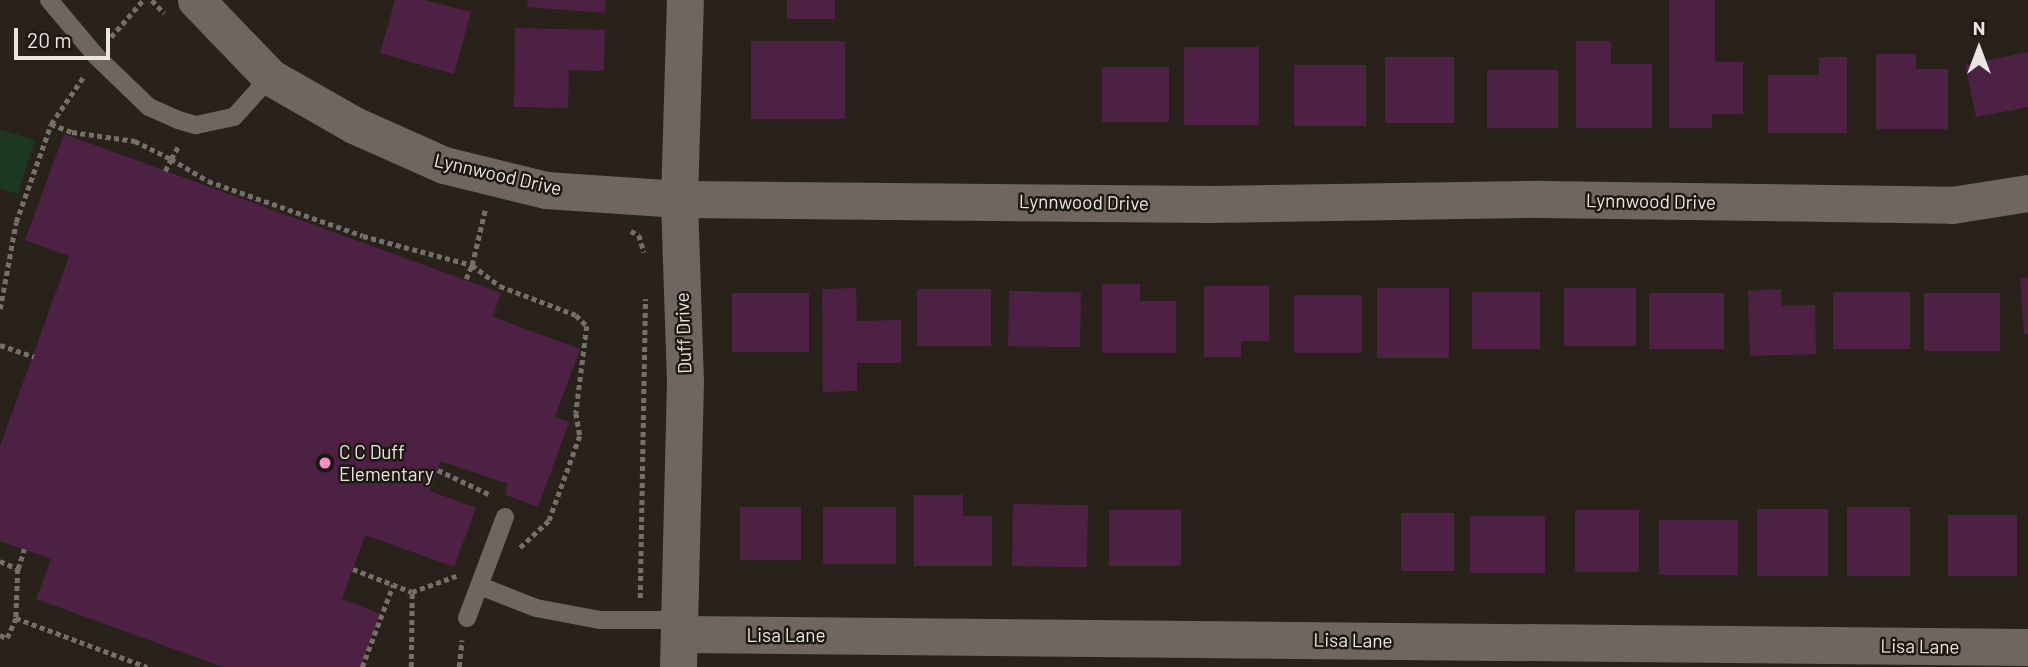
<!DOCTYPE html>
<style>
body{margin:0}
#map{position:relative;width:2028px;height:667px;overflow:hidden;background:#28221b;font-family:Barlow,sans-serif}
div>[style]{position:absolute}
.green>*{inset:0;background:#1c3821}
.building>*{inset:0;background:#4d2143;transform-origin:0 0}
.path>*{height:4.5px;margin-top:-2.25px;transform-origin:0;background:repeating-linear-gradient(90deg,#76706a 0 5px,transparent 0 8.5px)}
.service>*{height:18px;margin:-9px;padding:0 9px;transform-origin:9px;border-radius:9px;background:#6f675f}
.minor>*{height:37px;margin:-18.5px;padding:0 18.5px;transform-origin:18.5px;border-radius:18.5px;background:#6f675f}
.dots>*{width:19px;height:19px;translate:-50% -50%;box-sizing:border-box;border:4px solid #1e1812;border-radius:50%}
span{translate:-50% -50%;white-space:nowrap;text-align:center;line-height:1.15;-webkit-text-stroke:5px #1e1812;paint-order:stroke}
.street-label{font-size:19px;color:#eae6e1}
.poi-label{font-size:19px;color:#eae6e1}
.left{translate:0 -50%;text-align:left}
.north{position:absolute;left:1944px;top:14px;width:70px;height:70px;-webkit-text-stroke:5px #1e1812;paint-order:stroke;rotate:0deg;font-size:19px;font-weight:700;line-height:28px;text-align:center;color:#eae6e1}
.north::after{content:'';display:block;margin:auto;width:24px;height:32px;background:#eae6e1;clip-path:polygon(50% 0,100% 100%,50% 72%,0 100%)}
.scale{position:absolute;left:14px;top:28px;width:96px;height:32px;box-sizing:border-box;border:4px solid #eae6e1;border-top:0;padding-left:9px;font-size:21px;line-height:24px;white-space:nowrap;color:#eae6e1;-webkit-text-stroke:5px #1e1812;paint-order:stroke}
</style>
<div id="map">
<div class="green">
<div style="clip-path:polygon(0 129px,35px 140px,18px 194px,0 189px)"></div>
</div>
<div class="building">
<div style="clip-path:polygon(395px 0,425px 0,471px 12px,454px 74px,380px 53px)"></div>
<div style="clip-path:polygon(528px 0,606px 0,605px 13px,527px 7px)"></div>
<div style="left:787px;top:0;width:48px;height:19px"></div>
<div style="clip-path:polygon(1669px 0,1715px 0,1715px 62px,1743px 62px,1743px 114px,1712px 114px,1712px 128px,1669px 128px)"></div>
<div style="clip-path:polygon(515px 28px,605px 30px,604px 71px,569px 70px,568px 108px,514px 107px)"></div>
<div style="left:751px;top:41px;width:94px;height:78px"></div>
<div style="clip-path:polygon(1576px 41px,1611px 41px,1611px 64px,1652px 64px,1652px 128px,1576px 128px)"></div>
<div style="left:1184px;top:47px;width:75px;height:78px"></div>
<div style="clip-path:polygon(2028px 52px,2028px 107px,1976px 117px,1965px 65px)"></div>
<div style="clip-path:polygon(1876px 54px,1916px 54px,1916px 69px,1948px 69px,1948px 129px,1876px 129px)"></div>
<div style="left:1385px;top:57px;width:69px;height:66px"></div>
<div style="clip-path:polygon(1819px 57px,1847px 57px,1847px 133px,1768px 133px,1768px 75px,1819px 75px)"></div>
<div style="left:1294px;top:65px;width:72px;height:61px"></div>
<div style="left:1102px;top:67px;width:67px;height:55px"></div>
<div style="left:1487px;top:70px;width:71px;height:58px"></div>
<div style="clip-path:polygon(64px 134px,501px 293px,493px 317px,580px 349px,555px 417px,569px 422px,538px 507px,505px 495px,508px 484px,441px 461px,430px 491px,476px 508px,454px 567px,365px 535px,342px 599px,380px 614px,361px 667px,223px 667px,36px 599px,51px 559px,0 541px,0 446px,69px 256px,25px 240px)"></div>
<div style="clip-path:polygon(2028px 278px,2028px 334px,2024px 334px,2020px 279px)"></div>
<div style="clip-path:polygon(1102px 284px,1140px 284px,1140px 301px,1176px 301px,1176px 353px,1102px 353px)"></div>
<div style="clip-path:polygon(1204px 286px,1269px 286px,1269px 341px,1241px 341px,1241px 357px,1204px 357px)"></div>
<div style="clip-path:polygon(856px 288px,857px 321px,901px 320px,901px 363px,857px 363px,857px 391px,823px 392px,822px 289px)"></div>
<div style="left:1377px;top:288px;width:72px;height:70px"></div>
<div style="left:1564px;top:288px;width:72px;height:58px"></div>
<div style="left:917px;top:289px;width:74px;height:57px"></div>
<div style="clip-path:polygon(1781px 289px,1782px 306px,1815px 305px,1816px 354px,1750px 356px,1748px 291px)"></div>
<div style="left:1009px;top:291px;width:72px;height:55px;rotate:1deg"></div>
<div style="left:1472px;top:292px;width:68px;height:57px"></div>
<div style="left:1833px;top:292px;width:77px;height:57px"></div>
<div style="left:732px;top:293px;width:77px;height:59px"></div>
<div style="left:1649px;top:293px;width:75px;height:56px"></div>
<div style="left:1924px;top:293px;width:76px;height:58px"></div>
<div style="left:1294px;top:295px;width:68px;height:58px"></div>
<div style="clip-path:polygon(914px 495px,963px 495px,963px 516px,992px 516px,992px 566px,914px 566px)"></div>
<div style="left:1013px;top:504px;width:75px;height:62px;rotate:1deg"></div>
<div style="left:740px;top:507px;width:61px;height:53px"></div>
<div style="left:823px;top:507px;width:73px;height:57px"></div>
<div style="left:1847px;top:507px;width:63px;height:69px"></div>
<div style="left:1757px;top:509px;width:71px;height:67px"></div>
<div style="left:1109px;top:510px;width:72px;height:56px"></div>
<div style="left:1575px;top:510px;width:64px;height:62px"></div>
<div style="left:1401px;top:513px;width:53px;height:58px"></div>
<div style="left:1948px;top:515px;width:69px;height:61px"></div>
<div style="left:1470px;top:516px;width:75px;height:57px"></div>
<div style="left:1659px;top:520px;width:79px;height:55px"></div>
</div>
<div class="path">
<div style="left:152px;top:0;width:18px;rotate:47deg"></div>
<div style="left:111px;top:37px;width:49px;rotate:-49.1deg"></div>
<div style="left:51px;top:124px;width:22px;rotate:21deg"></div>
<div style="left:72px;top:132px;width:64px;rotate:8.1deg"></div>
<div style="left:135px;top:141px;width:40px;rotate:26.6deg"></div>
<div style="left:171px;top:159px;width:16px;rotate:-60deg"></div>
<div style="left:165px;top:171px;width:13px;rotate:-63deg"></div>
<div style="left:171px;top:159px;width:43px;rotate:30.7deg"></div>
<div style="left:208px;top:181px;width:164px;rotate:19.5deg"></div>
<div style="left:363px;top:236px;width:113px;rotate:14.9deg"></div>
<div style="left:472px;top:265px;width:57px;rotate:-76.7deg"></div>
<div style="left:631px;top:231px;width:9px;rotate:27deg"></div>
<div style="left:639px;top:235px;width:18px;rotate:74deg"></div>
<div style="left:466px;top:279px;width:15px;rotate:-67deg"></div>
<div style="left:472px;top:265px;width:35px;rotate:37deg"></div>
<div style="left:500px;top:286px;width:81px;rotate:20.9deg"></div>
<div style="left:576px;top:315px;width:16px;rotate:45deg"></div>
<div style="left:587px;top:326px;width:88px;rotate:97.2deg"></div>
<div style="left:576px;top:413px;width:23px;rotate:80deg"></div>
<div style="left:580px;top:436px;width:90px;rotate:110deg"></div>
<div style="left:549px;top:521px;width:41px;rotate:137deg"></div>
<div style="left:0;top:309px;width:88px;rotate:-79.6deg"></div>
<div style="left:16px;top:222px;width:104px;rotate:-70.3deg"></div>
<div style="left:51px;top:124px;width:58px;rotate:-55.5deg"></div>
<div style="left:0;top:345px;width:36px;rotate:19deg"></div>
<div style="left:438px;top:470px;width:59px;rotate:25.3deg"></div>
<div style="left:0;top:561px;width:20px;rotate:24deg"></div>
<div style="left:18px;top:569px;width:49px;rotate:92.3deg"></div>
<div style="left:16px;top:618px;width:140px;rotate:20.5deg"></div>
<div style="left:18px;top:569px;width:21px;rotate:-73deg"></div>
<div style="left:353px;top:569px;width:63px;rotate:21.3deg"></div>
<div style="left:412px;top:592px;width:47px;rotate:-20deg"></div>
<div style="left:640px;top:598px;width:299px;rotate:-89deg"></div>
<div style="left:0;top:635px;width:8px;rotate:23deg"></div>
<div style="left:7px;top:638px;width:22px;rotate:-66deg"></div>
<div style="left:362px;top:667px;width:88px;rotate:-69.3deg"></div>
<div style="left:411px;top:667px;width:75px;rotate:-89.2deg"></div>
<div style="left:459px;top:667px;width:27px;rotate:-84deg"></div>
</div>
<div class="service">
<div style="left:49px;top:0;width:75px;rotate:49.9deg"></div>
<div style="left:97px;top:57px;width:72px;rotate:43.9deg"></div>
<div style="left:149px;top:107px;width:32px;rotate:24deg"></div>
<div style="left:178px;top:120px;width:19px;rotate:16deg"></div>
<div style="left:196px;top:125px;width:39px;rotate:-12deg"></div>
<div style="left:234px;top:117px;width:54px;rotate:-48deg"></div>
<div style="left:480px;top:586px;width:60px;rotate:21.4deg"></div>
<div style="left:536px;top:608px;width:66px;rotate:10.5deg"></div>
<div style="left:601px;top:620px;width:78px"></div>
<div style="left:467px;top:618px;width:108px;rotate:-69.4deg"></div>
</div>
<div class="minor">
<div style="left:196px;top:0;width:107px;rotate:46.1deg"></div>
<div style="left:270px;top:77px;width:97px;rotate:29.7deg"></div>
<div style="left:354px;top:125px;width:98px;rotate:24deg"></div>
<div style="left:444px;top:165px;width:105px;rotate:13.8deg"></div>
<div style="left:546px;top:190px;width:133px;rotate:3.9deg"></div>
<div style="left:679px;top:199px;width:532px;rotate:0.54deg"></div>
<div style="left:1211px;top:204px;width:330px;rotate:-0.9deg"></div>
<div style="left:1541px;top:199px;width:411px;rotate:0.8deg"></div>
<div style="left:1952px;top:205px;width:77px;rotate:-9deg"></div>
<div style="left:679px;top:634px;width:1349px;rotate:0.55deg"></div>
<div style="left:678px;top:667px;width:285px;rotate:-88.6deg"></div>
<div style="left:685px;top:382px;width:183px;rotate:-91.9deg"></div>
<div style="left:679px;top:199px;width:199px;rotate:-88.3deg"></div>
</div>
<div class="dots">
<div style="left:325px;top:463px;background:#fa8fc8"></div>
</div>
<div class="street-label">
<span style="left:498px;top:174px;rotate:13deg">Lynnwood Drive</span>
<span style="left:1651px;top:201px;rotate:1deg">Lynnwood Drive</span>
<span style="left:1084px;top:202px;rotate:1deg">Lynnwood Drive</span>
<span style="left:683px;top:333px;rotate:-92deg">Duff Drive</span>
<span style="left:786px;top:635px">Lisa Lane</span>
<span style="left:1353px;top:640px;rotate:1deg">Lisa Lane</span>
<span style="left:1920px;top:646px;rotate:1deg">Lisa Lane</span>
</div>
<div class="poi-label">
<span class="left" style="left:339px;top:463px">C C Duff<br>Elementary</span>
</div>
<div class="north">N</div>
<div class="scale">20 m</div>
</div>
